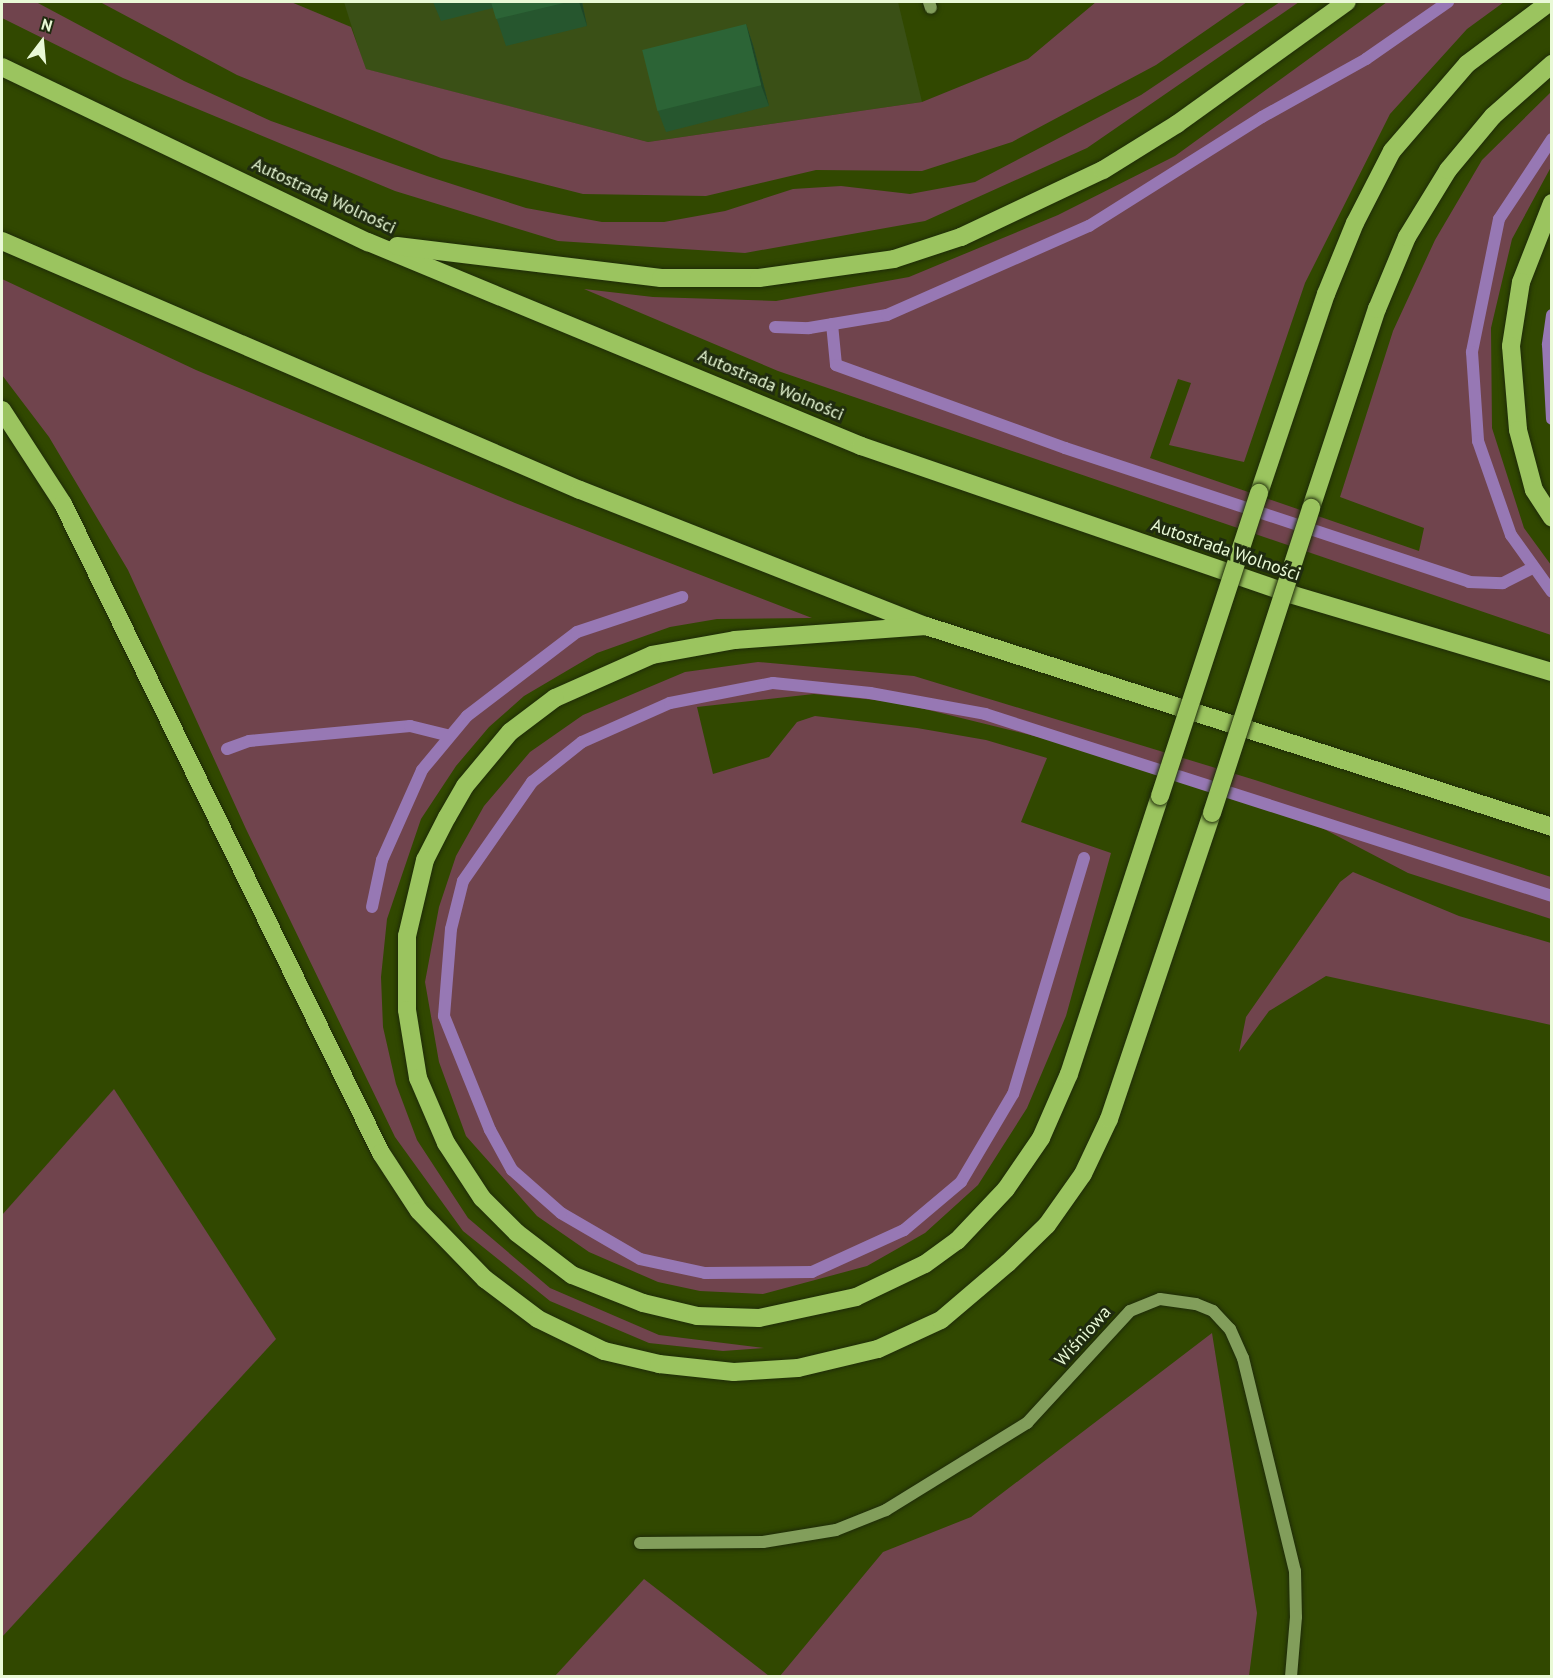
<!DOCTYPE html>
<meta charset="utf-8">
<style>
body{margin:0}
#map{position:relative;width:1553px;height:1678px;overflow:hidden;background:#314800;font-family:"PT Sans",sans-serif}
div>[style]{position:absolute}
.built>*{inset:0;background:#3a5016}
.green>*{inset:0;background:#70444d}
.stream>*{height:12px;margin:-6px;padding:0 6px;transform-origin:6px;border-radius:6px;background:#9778b4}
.roads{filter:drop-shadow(0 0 2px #1e2b08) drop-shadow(0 0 2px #1e2b08)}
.street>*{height:12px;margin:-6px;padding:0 6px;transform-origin:6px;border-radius:6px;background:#829e5b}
.highway>*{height:18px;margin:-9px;padding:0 9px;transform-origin:9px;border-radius:9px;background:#9bc45f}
.bridges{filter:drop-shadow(0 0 2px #1e2b08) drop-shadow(0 0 2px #1e2b08)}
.highway-bridge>*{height:18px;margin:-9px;padding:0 9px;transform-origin:9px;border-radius:9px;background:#9bc45f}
.wall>*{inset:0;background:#26562e}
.shaded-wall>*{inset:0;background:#1f4626}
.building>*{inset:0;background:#2c6436;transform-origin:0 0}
span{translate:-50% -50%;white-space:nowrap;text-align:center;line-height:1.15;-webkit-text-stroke:6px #1f2b0f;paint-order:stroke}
.street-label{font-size:18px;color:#e9f9d6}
.frame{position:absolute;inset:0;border:3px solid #e9f9d6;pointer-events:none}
.north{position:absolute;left:12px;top:12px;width:60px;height:60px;-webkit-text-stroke:4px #1f2b0f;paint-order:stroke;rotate:16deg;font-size:16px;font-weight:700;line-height:24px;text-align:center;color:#e9f9d6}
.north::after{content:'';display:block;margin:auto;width:21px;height:27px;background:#e9f9d6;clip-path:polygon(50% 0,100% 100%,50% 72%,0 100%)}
</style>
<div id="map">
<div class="built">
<div style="clip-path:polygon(344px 2px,898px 2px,922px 102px,648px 142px,365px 69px)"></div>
</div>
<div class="green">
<div style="clip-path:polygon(2px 2px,36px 2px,184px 81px,271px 121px,427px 176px,526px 208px,602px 222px,664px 222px,725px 211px,793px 189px,841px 186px,910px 194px,975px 182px,1141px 95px,1280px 2px,1299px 2px,1087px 148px,925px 221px,745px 253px,558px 241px,395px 191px,123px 78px,2px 18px)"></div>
<div style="clip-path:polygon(100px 2px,291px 2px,351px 27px,366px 69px,648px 142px,922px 102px,1028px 59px,1096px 2px,1247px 2px,1156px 65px,1012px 142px,922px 171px,816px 170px,706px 196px,583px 194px,441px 158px,237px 75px)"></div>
<div style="clip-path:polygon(1387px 2px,1504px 2px,1467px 29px,1390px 114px,1305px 283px,1244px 462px,1169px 445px,1191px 383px,1178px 379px,1150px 458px,1419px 551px,1424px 528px,1340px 497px,1393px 331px,1435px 240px,1482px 160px,1551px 92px,1551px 167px,1512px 239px,1491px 328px,1492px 428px,1524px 528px,1551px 565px,1551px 635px,778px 371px,584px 289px,653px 297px,776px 301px,909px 277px,1058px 215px,1175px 156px)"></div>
<div style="clip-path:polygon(2px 279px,196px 370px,515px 503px,812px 618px,717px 619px,670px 627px,597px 653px,524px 696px,489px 727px,456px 766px,421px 819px,387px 919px,381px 977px,383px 1027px,396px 1084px,417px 1140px,468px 1218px,550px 1288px,659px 1335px,764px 1348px,723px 1351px,649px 1343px,550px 1301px,463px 1231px,395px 1137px,246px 829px,128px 570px,49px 437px,2px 375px)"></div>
<div style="clip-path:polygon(758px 662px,914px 676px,1255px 780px,1551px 877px,1551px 919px,1408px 873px,1278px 805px,1131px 760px,896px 702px,814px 694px,697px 707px,713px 774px,769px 757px,797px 722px,815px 716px,917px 728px,986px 740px,1047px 758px,1021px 822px,1111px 853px,1066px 1016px,1027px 1108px,978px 1185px,925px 1233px,867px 1266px,763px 1294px,700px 1291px,658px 1282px,589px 1252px,537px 1216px,466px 1136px,439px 1062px,425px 982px,439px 907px,456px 856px,484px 806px,530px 752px,583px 715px,685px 672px)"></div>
<div style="clip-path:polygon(1353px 872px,1459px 916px,1551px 943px,1551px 1025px,1326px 976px,1269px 1011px,1239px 1052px,1246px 1017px,1340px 882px)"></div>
<div style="clip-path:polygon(114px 1089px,276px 1339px,2px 1637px,2px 1215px)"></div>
<div style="clip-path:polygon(1212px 1333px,1257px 1613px,1249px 1676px,780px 1676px,883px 1552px,971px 1517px)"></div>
<div style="clip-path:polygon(644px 1579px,769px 1676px,555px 1676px)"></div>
</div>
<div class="stream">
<div style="left:1552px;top:139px;width:96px;rotate:123.5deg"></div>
<div style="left:1499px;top:219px;width:136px;rotate:101.5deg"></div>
<div style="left:1472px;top:352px;width:89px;rotate:86.1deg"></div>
<div style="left:1478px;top:441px;width:100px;rotate:70.7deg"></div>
<div style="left:1511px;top:535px;width:70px;rotate:54.3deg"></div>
<div style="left:1552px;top:315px;width:30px;rotate:98deg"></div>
<div style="left:1548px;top:345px;width:74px;rotate:86.9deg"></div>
<div style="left:832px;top:324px;width:41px;rotate:84.4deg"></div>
<div style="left:836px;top:365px;width:244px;rotate:19.9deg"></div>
<div style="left:1065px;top:448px;width:426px;rotate:18.3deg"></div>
<div style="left:1469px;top:582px;width:34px;rotate:2deg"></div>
<div style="left:1503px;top:583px;width:34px;rotate:-27deg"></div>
<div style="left:775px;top:327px;width:34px;rotate:2deg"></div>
<div style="left:809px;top:328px;width:79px;rotate:-9.5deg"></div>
<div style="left:887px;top:315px;width:221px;rotate:-23.8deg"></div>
<div style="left:1089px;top:226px;width:204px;rotate:-32.2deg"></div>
<div style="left:1262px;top:117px;width:119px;rotate:-29.1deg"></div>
<div style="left:1366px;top:59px;width:100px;rotate:-34.8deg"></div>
<div style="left:227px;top:749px;width:23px;rotate:-20deg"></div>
<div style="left:249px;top:741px;width:162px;rotate:-5.3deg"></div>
<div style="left:410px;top:726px;width:38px;rotate:14deg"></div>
<div style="left:1084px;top:858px;width:246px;rotate:106.7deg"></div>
<div style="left:1013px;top:1094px;width:102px;rotate:120.6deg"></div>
<div style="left:961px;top:1182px;width:75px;rotate:139.9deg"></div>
<div style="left:904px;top:1230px;width:101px;rotate:155.5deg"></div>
<div style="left:812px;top:1272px;width:107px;rotate:179.5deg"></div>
<div style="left:705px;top:1273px;width:66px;rotate:-167.8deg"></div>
<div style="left:640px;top:1259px;width:91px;rotate:-149.8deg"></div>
<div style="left:561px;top:1213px;width:65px;rotate:-138.7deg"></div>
<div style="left:512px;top:1170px;width:46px;rotate:-118.8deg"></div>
<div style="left:490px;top:1130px;width:123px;rotate:-112deg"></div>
<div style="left:444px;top:1016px;width:87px;rotate:-85.4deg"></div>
<div style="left:451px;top:929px;width:49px;rotate:-76deg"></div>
<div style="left:463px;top:881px;width:121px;rotate:-55.1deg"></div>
<div style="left:532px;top:782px;width:64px;rotate:-38.7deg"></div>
<div style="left:582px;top:742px;width:96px;rotate:-23.9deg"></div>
<div style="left:670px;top:703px;width:105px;rotate:-11deg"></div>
<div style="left:773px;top:683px;width:98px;rotate:5.9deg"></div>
<div style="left:870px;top:693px;width:117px;rotate:10.3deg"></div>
<div style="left:985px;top:714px;width:595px;rotate:17.8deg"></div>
<div style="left:372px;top:907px;width:48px;rotate:-78deg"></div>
<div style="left:382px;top:860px;width:98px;rotate:-66deg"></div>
<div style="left:422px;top:770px;width:70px;rotate:-50.2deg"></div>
<div style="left:467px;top:716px;width:138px;rotate:-37.4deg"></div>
<div style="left:577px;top:632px;width:111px;rotate:-18.4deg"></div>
</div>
<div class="roads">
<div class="street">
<div style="left:929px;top:2px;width:6px;rotate:72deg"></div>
<div style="left:640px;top:1543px;width:123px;rotate:-0.5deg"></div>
<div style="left:763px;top:1542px;width:74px;rotate:-9.3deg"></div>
<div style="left:836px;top:1530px;width:54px;rotate:-21.8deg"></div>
<div style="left:886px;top:1510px;width:166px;rotate:-31.7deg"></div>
<div style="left:1027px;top:1423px;width:152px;rotate:-47.4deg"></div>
<div style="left:1130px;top:1311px;width:32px;rotate:-22deg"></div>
<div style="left:1160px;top:1299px;width:36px;rotate:8deg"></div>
<div style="left:1196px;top:1304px;width:18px;rotate:22deg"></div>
<div style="left:1213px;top:1311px;width:25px;rotate:47deg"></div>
<div style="left:1230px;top:1329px;width:32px;rotate:66deg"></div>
<div style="left:1243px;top:1358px;width:219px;rotate:76.3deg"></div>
<div style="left:1295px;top:1571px;width:46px;rotate:88.8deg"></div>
<div style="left:1296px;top:1617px;width:59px;rotate:94.8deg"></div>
</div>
<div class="highway">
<div style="left:2px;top:67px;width:406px;rotate:25.6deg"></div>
<div style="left:368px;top:242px;width:534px;rotate:22.48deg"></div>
<div style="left:861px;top:446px;width:457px;rotate:19deg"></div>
<div style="left:1293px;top:595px;width:270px;rotate:16.6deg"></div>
<div style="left:1552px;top:203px;width:85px;rotate:111.4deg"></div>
<div style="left:1521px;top:282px;width:65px;rotate:98.9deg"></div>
<div style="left:1511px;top:346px;width:84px;rotate:85.2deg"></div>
<div style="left:1518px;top:430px;width:62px;rotate:75.1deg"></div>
<div style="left:1534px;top:490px;width:33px;rotate:57deg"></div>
<div style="left:2px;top:241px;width:629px;rotate:23.31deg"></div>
<div style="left:580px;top:490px;width:372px;rotate:21.5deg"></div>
<div style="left:926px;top:626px;width:657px;rotate:17.8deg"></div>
<div style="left:397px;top:246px;width:266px;rotate:6.9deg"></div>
<div style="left:661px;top:278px;width:98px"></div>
<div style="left:759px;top:278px;width:136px;rotate:-8deg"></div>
<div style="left:894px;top:259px;width:71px;rotate:-18.2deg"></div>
<div style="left:961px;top:237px;width:157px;rotate:-25.3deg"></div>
<div style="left:1103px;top:170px;width:87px;rotate:-31.9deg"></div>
<div style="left:1177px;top:124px;width:209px;rotate:-35.7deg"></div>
<div style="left:2px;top:410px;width:112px;rotate:57deg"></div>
<div style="left:63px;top:504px;width:723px;rotate:63.9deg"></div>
<div style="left:381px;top:1153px;width:69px;rotate:56.8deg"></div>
<div style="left:419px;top:1211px;width:95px;rotate:45.9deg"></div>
<div style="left:485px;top:1279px;width:66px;rotate:37deg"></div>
<div style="left:538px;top:1319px;width:73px;rotate:25.9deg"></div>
<div style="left:604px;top:1351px;width:57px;rotate:13.3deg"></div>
<div style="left:659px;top:1364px;width:75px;rotate:6.1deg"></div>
<div style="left:734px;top:1372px;width:64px;rotate:-3.6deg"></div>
<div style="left:798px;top:1368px;width:82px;rotate:-13.4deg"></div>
<div style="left:878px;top:1349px;width:69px;rotate:-24.7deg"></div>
<div style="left:941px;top:1320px;width:88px;rotate:-40.4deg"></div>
<div style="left:1008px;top:1263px;width:54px;rotate:-44.3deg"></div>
<div style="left:1047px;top:1225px;width:62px;rotate:-54.8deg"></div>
<div style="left:1083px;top:1174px;width:61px;rotate:-64.7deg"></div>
<div style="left:1109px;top:1119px;width:323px;rotate:-71.4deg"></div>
<div style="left:1259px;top:493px;width:210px;rotate:-71.4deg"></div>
<div style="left:1326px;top:294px;width:77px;rotate:-67.8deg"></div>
<div style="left:1355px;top:223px;width:81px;rotate:-62.8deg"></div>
<div style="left:1392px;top:151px;width:115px;rotate:-49.2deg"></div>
<div style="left:1467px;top:64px;width:104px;rotate:-36.8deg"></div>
<div style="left:1311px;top:508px;width:210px;rotate:-71.7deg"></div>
<div style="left:1377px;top:309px;width:78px;rotate:-67.4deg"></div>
<div style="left:1407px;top:237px;width:79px;rotate:-58.5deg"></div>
<div style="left:1448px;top:170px;width:70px;rotate:-50.2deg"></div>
<div style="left:1493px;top:116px;width:79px;rotate:-41.4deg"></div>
<div style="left:926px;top:626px;width:192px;rotate:175.8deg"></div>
<div style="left:735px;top:640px;width:84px;rotate:169.8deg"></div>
<div style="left:652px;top:655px;width:106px;rotate:156.1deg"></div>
<div style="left:555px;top:698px;width:56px;rotate:142.9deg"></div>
<div style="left:510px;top:732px;width:70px;rotate:129.8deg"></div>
<div style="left:465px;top:786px;width:36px;rotate:120deg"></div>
<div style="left:447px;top:817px;width:48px;rotate:117.1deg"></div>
<div style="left:425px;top:860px;width:78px;rotate:103.3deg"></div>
<div style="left:407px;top:936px;width:74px;rotate:90deg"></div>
<div style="left:407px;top:1010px;width:69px;rotate:80.8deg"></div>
<div style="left:418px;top:1078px;width:71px;rotate:66.7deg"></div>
<div style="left:446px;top:1143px;width:66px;rotate:56.8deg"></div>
<div style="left:482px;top:1198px;width:49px;rotate:45deg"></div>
<div style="left:517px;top:1233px;width:69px;rotate:37.4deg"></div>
<div style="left:572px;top:1275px;width:76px;rotate:21.5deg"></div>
<div style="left:643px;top:1303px;width:56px;rotate:13.5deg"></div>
<div style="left:697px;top:1316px;width:62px;rotate:1.8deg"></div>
<div style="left:759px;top:1318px;width:99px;rotate:-12.2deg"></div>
<div style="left:856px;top:1297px;width:76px;rotate:-25.6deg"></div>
<div style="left:925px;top:1264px;width:39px;rotate:-36deg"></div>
<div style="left:957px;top:1241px;width:71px;rotate:-46.7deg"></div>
<div style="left:1006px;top:1189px;width:62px;rotate:-55.5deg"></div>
<div style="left:1041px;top:1138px;width:70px;rotate:-66.4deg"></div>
<div style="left:1069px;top:1074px;width:293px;rotate:-71.9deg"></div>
</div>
</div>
<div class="bridges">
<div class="highway-bridge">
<div style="left:1160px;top:796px;width:319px;rotate:-71.9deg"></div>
<div style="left:1212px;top:813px;width:321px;rotate:-72deg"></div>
</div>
</div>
<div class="wall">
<div style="clip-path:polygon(433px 2px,582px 2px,587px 26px,506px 46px,493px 8px,441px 21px)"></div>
<div style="clip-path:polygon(746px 24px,753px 45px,769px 106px,666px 132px,658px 111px)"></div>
</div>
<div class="shaded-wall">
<div style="clip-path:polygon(579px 2px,582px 2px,587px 26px)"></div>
<div style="clip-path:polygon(746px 24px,753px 45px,769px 106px,761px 85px)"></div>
</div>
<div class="building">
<div style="clip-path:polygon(491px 2px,568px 2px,496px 19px)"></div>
<div style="left:746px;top:24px;width:63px;height:107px;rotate:76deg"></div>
</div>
<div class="street-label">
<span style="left:324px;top:196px;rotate:25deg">Autostrada Wolności</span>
<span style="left:771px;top:385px;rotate:23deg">Autostrada Wolności</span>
<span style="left:1226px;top:550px;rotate:19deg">Autostrada Wolności</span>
<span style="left:1083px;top:1336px;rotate:-48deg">Wiśniowa</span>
</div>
<div class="frame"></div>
<div class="north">N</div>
</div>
